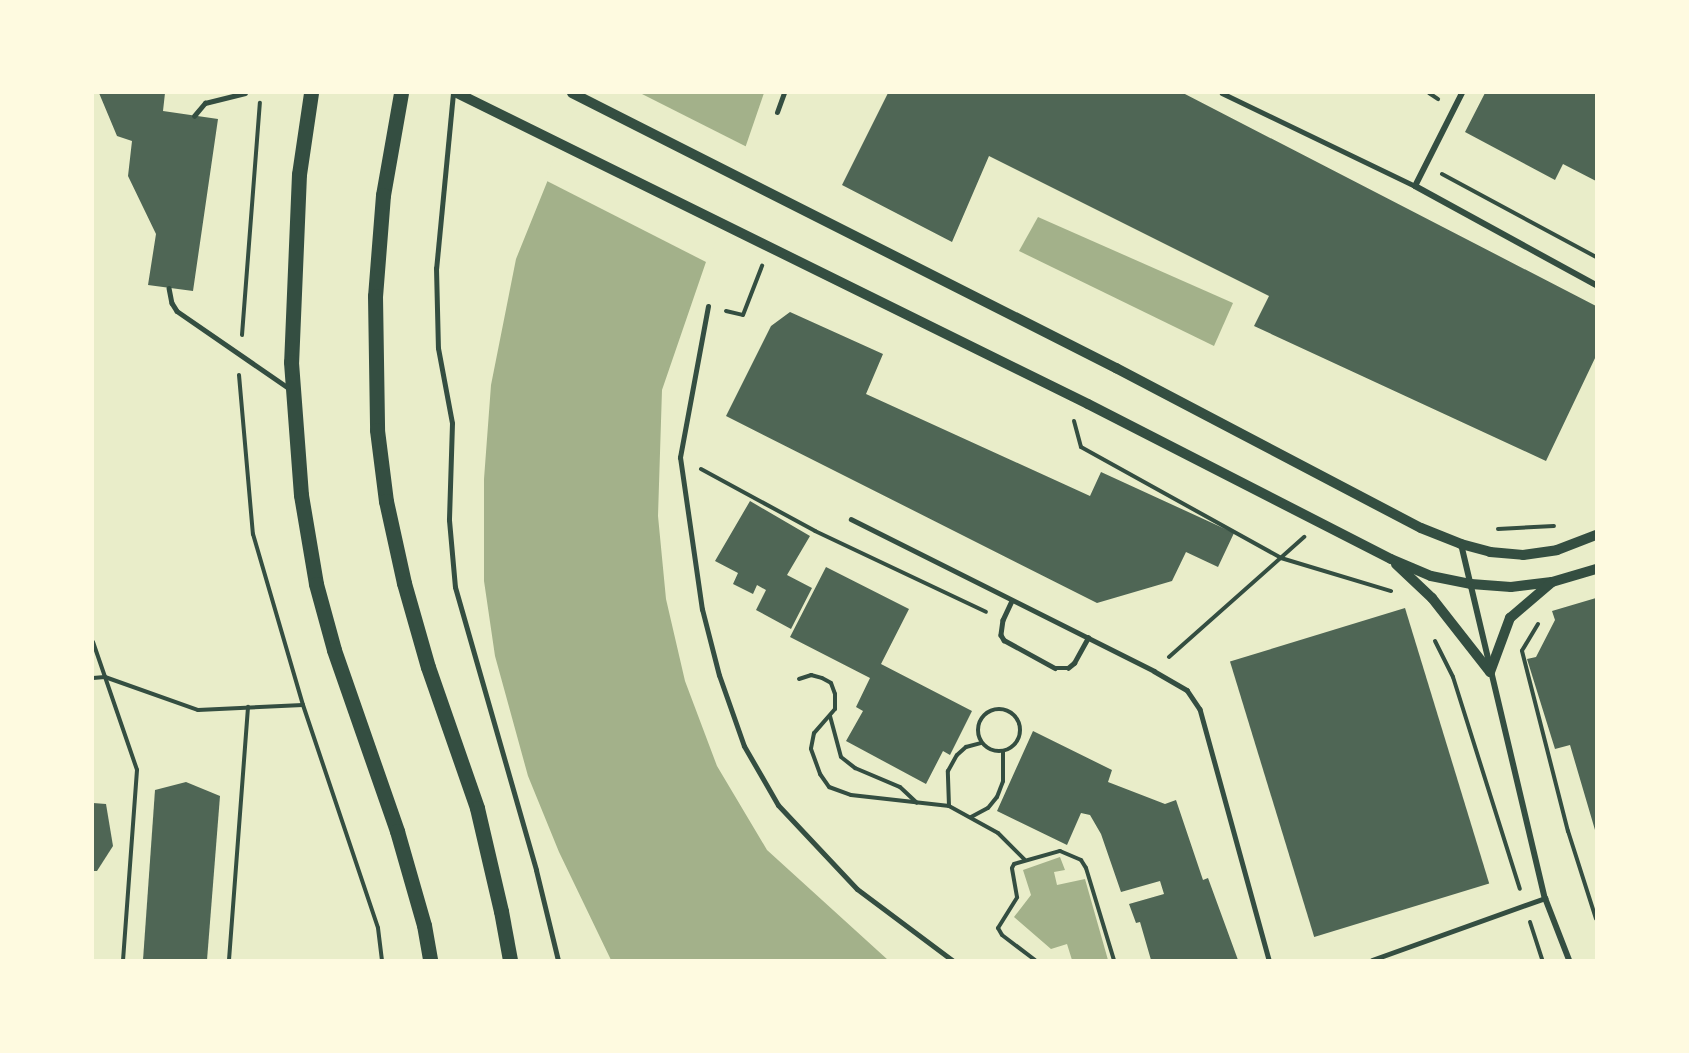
<!DOCTYPE html>
<style>
body{margin:0}
#map{position:relative;width:1689px;height:1053px;overflow:hidden;background:#e9edc9;font-family:"Roboto Condensed",sans-serif}
div>[style]{position:absolute}
.water>*{inset:0;background:#a3b18a}
.pier>*{inset:0;background:#e9edc9}
.building>*{inset:0;background:#4f6655;transform-origin:0 0}
.path>*{height:4px;margin:-2px;padding:0 2px;transform-origin:2px;border-radius:2px;background:#344e41}
.path>.ring{margin:-2px;padding:0;box-sizing:content-box;background:none;border:4px solid #344e41;border-radius:50%}
.service>*{height:4.5px;margin:-2.25px;padding:0 2.25px;transform-origin:2.25px;border-radius:2.25px;background:#344e41}
.pedestrian>*{height:5px;margin:-2.5px;padding:0 2.5px;transform-origin:2.5px;border-radius:2.5px;background:#344e41}
.minor>*{height:6px;margin:-3px;padding:0 3px;transform-origin:3px;border-radius:3px;background:#344e41}
.tertiary>*{height:10px;margin:-5px;padding:0 5px;transform-origin:5px;border-radius:5px;background:#344e41}
.primary>*{height:15px;margin:-7.5px;padding:0 7.5px;transform-origin:7.5px;border-radius:7.5px;background:#344e41}
span{translate:-50% -50%;white-space:nowrap;text-align:center;line-height:1.15;-webkit-text-stroke:6px #fefae0;paint-order:stroke}
.frame{position:absolute;inset:0;border:94px solid #fefae0;pointer-events:none}
</style>
<div id="map">
<div class="water">
<div style="clip-path:polygon(583px 93px,764px 93px,662px 390px,658px 516px,666px 599px,685px 681px,717px 766px,767px 850px,888px 960px,611px 960px,559px 852px,528px 776px,495px 656px,484px 581px,484px 479px,491px 385px,516px 259px)"></div>
<div style="clip-path:polygon(1038px 217px,1233px 303px,1214px 346px,1019px 251px)"></div>
<div style="clip-path:polygon(1060px 857px,1065px 870px,1054px 872px,1057px 885px,1085px 879px,1108px 960px,1072px 960px,1067px 944px,1051px 949px,1014px 917px,1031px 895px,1023px 870px)"></div>
</div>
<div class="pier">
<div style="clip-path:polygon(580px 93px,640px 93px,749px 148px,708px 263px,545px 180px)"></div>
</div>
<div class="building">
<div style="clip-path:polygon(99px 93px,165px 93px,163px 111px,218px 119px,193px 291px,148px 285px,156px 234px,128px 176px,132px 141px,117px 136px)"></div>
<div style="clip-path:polygon(888px 93px,1183px 93px,1596px 306px,1596px 356px,1546px 461px,1254px 326px,1269px 296px,989px 156px,952px 242px,842px 185px)"></div>
<div style="clip-path:polygon(1485px 93px,1596px 93px,1596px 181px,1563px 164px,1555px 180px,1465px 132px)"></div>
<div style="clip-path:polygon(790px 312px,883px 354px,866px 394px,1090px 496px,1101px 472px,1234px 533px,1218px 567px,1186px 552px,1172px 581px,1097px 603px,726px 416px,771px 326px)"></div>
<div style="clip-path:polygon(750px 501px,810px 536px,787px 575px,812px 588px,791px 629px,756px 610px,766px 590px,757px 585px,753px 594px,733px 584px,738px 573px,715px 561px)"></div>
<div style="clip-path:polygon(826px 567px,909px 609px,881px 664px,972px 711px,950px 755px,943px 751px,926px 784px,846px 741px,863px 711px,856px 707px,870px 678px,790px 637px)"></div>
<div style="clip-path:polygon(1596px 598px,1596px 830px,1595px 830px,1570px 745px,1555px 749px,1527px 659px,1536px 657px,1555px 620px,1552px 611px)"></div>
<div style="left:1405px;top:608px;width:288px;height:183px;rotate:73deg"></div>
<div style="clip-path:polygon(1033px 731px,1112px 770px,1108px 782px,1165px 804px,1176px 800px,1203px 880px,1208px 878px,1238px 960px,1151px 960px,1140px 922px,1136px 923px,1129px 904px,1164px 894px,1160px 881px,1121px 892px,1101px 834px,1090px 815px,1081px 813px,1067px 845px,997px 811px)"></div>
<div style="clip-path:polygon(186px 782px,220px 796px,207px 960px,143px 960px,155px 790px)"></div>
<div style="clip-path:polygon(93px 803px,106px 804px,113px 846px,97px 871px,93px 871px)"></div>
</div>
<div class="path">
<div style="left:1429px;top:93px;width:11px;rotate:34deg"></div>
<div style="left:1442px;top:174px;width:175px;rotate:28.3deg"></div>
<div style="left:726px;top:311px;width:17px;rotate:13deg"></div>
<div style="left:743px;top:315px;width:53px;rotate:-68.8deg"></div>
<div style="left:242px;top:335px;width:233px;rotate:-85.6deg"></div>
<div style="left:239px;top:375px;width:160px;rotate:85deg"></div>
<div style="left:253px;top:534px;width:178px;rotate:73.7deg"></div>
<div style="left:303px;top:705px;width:235px;rotate:71.4deg"></div>
<div style="left:378px;top:928px;width:32px;rotate:83deg"></div>
<div style="left:1074px;top:421px;width:27px;rotate:75deg"></div>
<div style="left:1081px;top:447px;width:229px;rotate:29deg"></div>
<div style="left:1281px;top:558px;width:115px;rotate:16.7deg"></div>
<div style="left:701px;top:469px;width:130px;rotate:28.5deg"></div>
<div style="left:815px;top:531px;width:189px;rotate:25.3deg"></div>
<div style="left:1498px;top:529px;width:56px;rotate:-3.1deg"></div>
<div style="left:1538px;top:624px;width:31px;rotate:121deg"></div>
<div style="left:1522px;top:651px;width:186px;rotate:75.7deg"></div>
<div style="left:1568px;top:831px;width:92px;rotate:72.3deg"></div>
<div style="left:1435px;top:641px;width:40px;rotate:63.4deg"></div>
<div style="left:1453px;top:677px;width:222px;rotate:72.5deg"></div>
<div style="left:93px;top:642px;width:135px;rotate:71deg"></div>
<div style="left:137px;top:770px;width:191px;rotate:94.2deg"></div>
<div style="left:1169px;top:657px;width:181px;rotate:-41.6deg"></div>
<div style="left:93px;top:678px;width:12px;rotate:-5deg"></div>
<div style="left:105px;top:677px;width:99px;rotate:19.5deg"></div>
<div style="left:198px;top:710px;width:105px;rotate:-2.7deg"></div>
<div style="left:799px;top:679px;width:13px;rotate:-18deg"></div>
<div style="left:811px;top:675px;width:11px;rotate:15deg"></div>
<div style="left:822px;top:678px;width:10px;rotate:29deg"></div>
<div style="left:831px;top:683px;width:12px;rotate:70deg"></div>
<div style="left:835px;top:694px;width:15px;rotate:90deg"></div>
<div style="left:835px;top:709px;width:32px;rotate:131deg"></div>
<div style="left:814px;top:733px;width:16px;rotate:101deg"></div>
<div style="left:811px;top:749px;width:27px;rotate:70deg"></div>
<div style="left:820px;top:774px;width:16px;rotate:55deg"></div>
<div style="left:829px;top:787px;width:23px;rotate:20deg"></div>
<div style="left:851px;top:795px;width:99px;rotate:6.4deg"></div>
<div style="left:949px;top:806px;width:56px;rotate:28.9deg"></div>
<div style="left:998px;top:833px;width:37px;rotate:45deg"></div>
<div class="ring" style="left:978px;top:709px;width:38px;height:38px"></div>
<div style="left:830px;top:716px;width:42px;rotate:75deg"></div>
<div style="left:841px;top:757px;width:18px;rotate:38deg"></div>
<div style="left:855px;top:768px;width:49px;rotate:22.9deg"></div>
<div style="left:900px;top:787px;width:23px;rotate:43deg"></div>
<div style="left:949px;top:806px;width:35px;rotate:-92deg"></div>
<div style="left:948px;top:771px;width:18px;rotate:-61deg"></div>
<div style="left:957px;top:755px;width:12px;rotate:-42deg"></div>
<div style="left:966px;top:747px;width:16px;rotate:-15deg"></div>
<div style="left:971px;top:817px;width:19px;rotate:-28deg"></div>
<div style="left:988px;top:808px;width:14px;rotate:-51deg"></div>
<div style="left:997px;top:797px;width:17px;rotate:-69deg"></div>
<div style="left:1003px;top:781px;width:30px;rotate:-90deg"></div>
<div style="left:1530px;top:922px;width:40px;rotate:72deg"></div>
<div style="left:229px;top:960px;width:254px;rotate:-85.7deg"></div>
<div style="left:1035px;top:960px;width:41px;rotate:-142.9deg"></div>
<div style="left:1002px;top:935px;width:8px;rotate:-120deg"></div>
<div style="left:998px;top:928px;width:36px;rotate:-58deg"></div>
<div style="left:1017px;top:897px;width:29px;rotate:-100deg"></div>
<div style="left:1012px;top:868px;width:4px;rotate:-63deg"></div>
<div style="left:1014px;top:864px;width:48px;rotate:-15.8deg"></div>
<div style="left:1060px;top:851px;width:23px;rotate:23deg"></div>
<div style="left:1081px;top:860px;width:9px;rotate:58deg"></div>
<div style="left:1086px;top:868px;width:96px;rotate:73.1deg"></div>
</div>
<div class="service">
<div style="left:1222px;top:93px;width:214px;rotate:25.7deg"></div>
<div style="left:194px;top:116px;width:17px;rotate:-50deg"></div>
<div style="left:205px;top:103px;width:41px;rotate:-14deg"></div>
<div style="left:169px;top:288px;width:15px;rotate:79deg"></div>
<div style="left:172px;top:303px;width:9px;rotate:58deg"></div>
<div style="left:177px;top:311px;width:137px;rotate:34.6deg"></div>
<div style="left:851px;top:519px;width:339px;rotate:26.6deg"></div>
<div style="left:1154px;top:671px;width:38px;rotate:30deg"></div>
<div style="left:1187px;top:690px;width:23px;rotate:56deg"></div>
<div style="left:1200px;top:709px;width:260px;rotate:74.6deg"></div>
<div style="left:1012px;top:601px;width:21px;rotate:115deg"></div>
<div style="left:1003px;top:620px;width:15px;rotate:98deg"></div>
<div style="left:1001px;top:635px;width:6px;rotate:59deg"></div>
<div style="left:1004px;top:640px;width:58px;rotate:28.8deg"></div>
<div style="left:1055px;top:668px;width:13px"></div>
<div style="left:1068px;top:668px;width:8px;rotate:-40deg"></div>
<div style="left:1074px;top:663px;width:29px;rotate:-61deg"></div>
<div style="left:1372px;top:960px;width:184px;rotate:-19.7deg"></div>
</div>
<div class="pedestrian">
<div style="left:453px;top:93px;width:176px;rotate:95.5deg"></div>
<div style="left:436px;top:268px;width:80px;rotate:88.6deg"></div>
<div style="left:438px;top:348px;width:76px;rotate:79.4deg"></div>
<div style="left:452px;top:423px;width:97px;rotate:91.8deg"></div>
<div style="left:449px;top:520px;width:67px;rotate:84.9deg"></div>
<div style="left:455px;top:587px;width:294px;rotate:74deg"></div>
<div style="left:536px;top:870px;width:93px;rotate:76.3deg"></div>
<div style="left:777px;top:112px;width:20px;rotate:-70deg"></div>
<div style="left:708px;top:306px;width:154px;rotate:100.5deg"></div>
<div style="left:680px;top:457px;width:154px;rotate:81.8deg"></div>
<div style="left:702px;top:609px;width:68px;rotate:75.6deg"></div>
<div style="left:719px;top:675px;width:75px;rotate:70.6deg"></div>
<div style="left:744px;top:746px;width:68px;rotate:60deg"></div>
<div style="left:778px;top:805px;width:115px;rotate:46.8deg"></div>
<div style="left:857px;top:889px;width:119px;rotate:36.8deg"></div>
</div>
<div class="minor">
<div style="left:1462px;top:93px;width:104px;rotate:116.8deg"></div>
<div style="left:1415px;top:186px;width:206px;rotate:28.7deg"></div>
<div style="left:1461px;top:544px;width:364px;rotate:76.7deg"></div>
<div style="left:1545px;top:898px;width:66px;rotate:68.8deg"></div>
</div>
<div class="tertiary">
<div style="left:457px;top:93px;width:703px;rotate:26.24deg"></div>
<div style="left:1088px;top:404px;width:340px;rotate:27.1deg"></div>
<div style="left:1391px;top:559px;width:43px;rotate:23deg"></div>
<div style="left:1431px;top:576px;width:41px;rotate:11.3deg"></div>
<div style="left:1471px;top:584px;width:40px;rotate:4.3deg"></div>
<div style="left:1511px;top:587px;width:41px;rotate:-7deg"></div>
<div style="left:1552px;top:582px;width:46px;rotate:-16.5deg"></div>
<div style="left:572px;top:93px;width:610px;rotate:26.82deg"></div>
<div style="left:1116px;top:368px;width:344px;rotate:27.7deg"></div>
<div style="left:1421px;top:528px;width:43px;rotate:21.8deg"></div>
<div style="left:1461px;top:544px;width:30px;rotate:15deg"></div>
<div style="left:1490px;top:552px;width:33px;rotate:5deg"></div>
<div style="left:1523px;top:555px;width:34px;rotate:-8deg"></div>
<div style="left:1557px;top:550px;width:42px;rotate:-21deg"></div>
<div style="left:1396px;top:564px;width:50px;rotate:43.4deg"></div>
<div style="left:1432px;top:598px;width:94px;rotate:51.9deg"></div>
<div style="left:1490px;top:672px;width:58px;rotate:-69.7deg"></div>
<div style="left:1510px;top:618px;width:55px;rotate:-40.6deg"></div>
</div>
<div class="primary">
<div style="left:311px;top:93px;width:82px;rotate:98.4deg"></div>
<div style="left:299px;top:174px;width:188px;rotate:92.4deg"></div>
<div style="left:291px;top:362px;width:133px;rotate:85.7deg"></div>
<div style="left:301px;top:495px;width:90px;rotate:80.4deg"></div>
<div style="left:316px;top:584px;width:68px;rotate:74.7deg"></div>
<div style="left:334px;top:650px;width:192px;rotate:70.8deg"></div>
<div style="left:397px;top:831px;width:98px;rotate:74deg"></div>
<div style="left:424px;top:925px;width:36px;rotate:80deg"></div>
<div style="left:401px;top:93px;width:104px;rotate:100deg"></div>
<div style="left:383px;top:195px;width:101px;rotate:94.5deg"></div>
<div style="left:375px;top:296px;width:134px;rotate:89.1deg"></div>
<div style="left:377px;top:430px;width:72px;rotate:82.8deg"></div>
<div style="left:386px;top:501px;width:84px;rotate:77.6deg"></div>
<div style="left:404px;top:583px;width:87px;rotate:74.1deg"></div>
<div style="left:428px;top:667px;width:149px;rotate:70.8deg"></div>
<div style="left:477px;top:808px;width:106px;rotate:76.9deg"></div>
<div style="left:501px;top:911px;width:50px;rotate:79.6deg"></div>
</div>
<div class="frame"></div>
</div>
